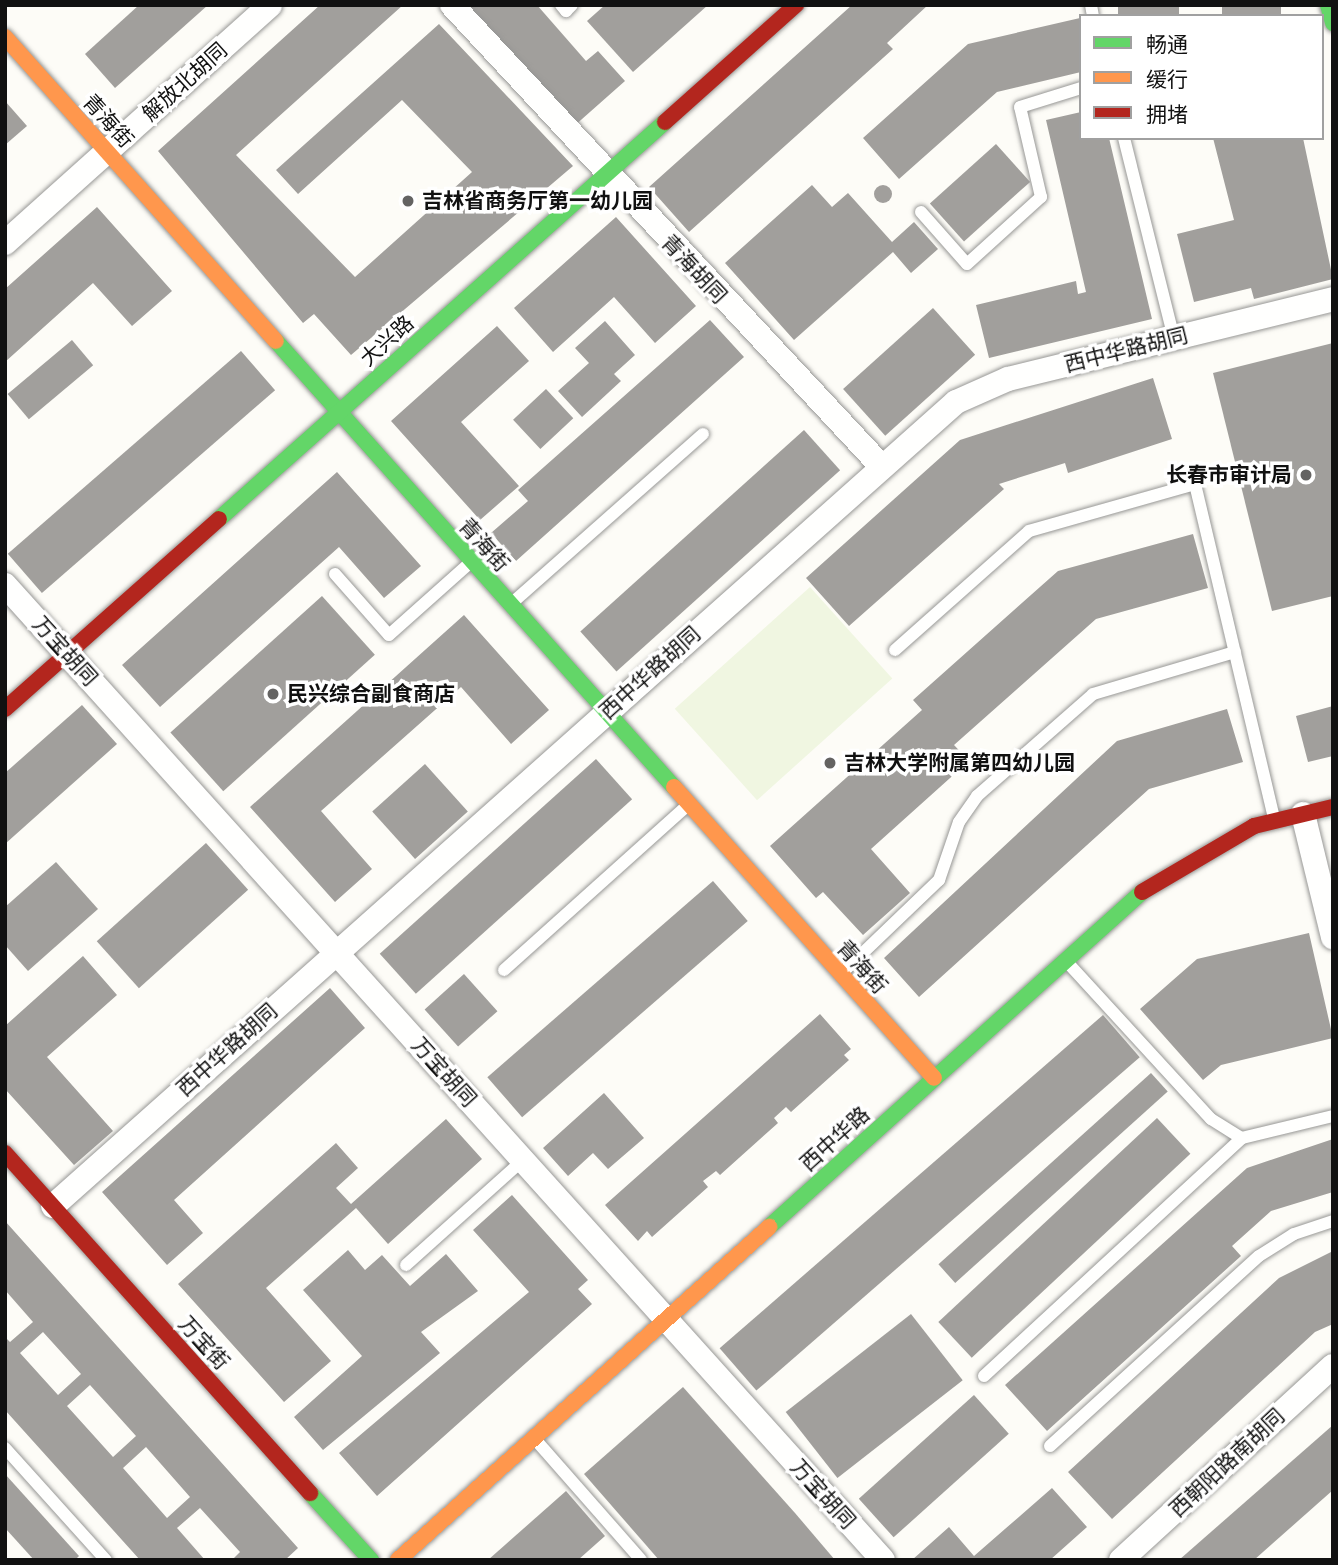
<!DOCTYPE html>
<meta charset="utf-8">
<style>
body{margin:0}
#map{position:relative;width:1338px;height:1565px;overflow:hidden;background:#fdfcf7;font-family:"Times New Roman","Noto Sans SC",serif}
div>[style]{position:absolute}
.pitch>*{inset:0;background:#f0f6e1;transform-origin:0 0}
.building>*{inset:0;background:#a19f9c;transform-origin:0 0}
.round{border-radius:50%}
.roads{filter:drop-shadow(0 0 2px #979795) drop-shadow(0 0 2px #979795)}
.lane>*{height:12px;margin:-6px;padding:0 6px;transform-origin:6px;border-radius:6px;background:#fffffe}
.street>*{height:24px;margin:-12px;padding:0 12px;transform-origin:12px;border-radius:12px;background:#fffffe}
.fast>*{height:16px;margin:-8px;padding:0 8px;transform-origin:8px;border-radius:8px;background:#63d668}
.slow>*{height:16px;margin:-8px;padding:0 8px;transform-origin:8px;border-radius:8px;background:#ff974d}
.jam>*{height:16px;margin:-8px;padding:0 8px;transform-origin:8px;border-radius:8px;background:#b3261e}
.dots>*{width:19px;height:19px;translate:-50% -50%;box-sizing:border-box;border:4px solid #fff;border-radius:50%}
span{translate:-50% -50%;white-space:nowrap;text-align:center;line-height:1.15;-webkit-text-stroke:7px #fff;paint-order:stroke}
.street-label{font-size:21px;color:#111}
.poi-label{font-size:21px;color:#111;font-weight:700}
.left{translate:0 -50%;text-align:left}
.right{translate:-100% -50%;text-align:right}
.frame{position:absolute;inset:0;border:7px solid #111;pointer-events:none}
.legend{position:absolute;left:1079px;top:14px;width:245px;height:126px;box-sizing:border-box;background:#fff;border:2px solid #a0a0a0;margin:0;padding:9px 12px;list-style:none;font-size:21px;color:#111}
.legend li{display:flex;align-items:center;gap:14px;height:35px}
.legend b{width:35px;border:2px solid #a0a0a0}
</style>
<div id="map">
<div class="pitch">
<div style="left:810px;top:587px;width:123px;height:182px;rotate:48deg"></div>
</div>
<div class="building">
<div style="clip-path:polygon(139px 5px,208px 5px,115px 88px,85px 54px)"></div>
<div style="clip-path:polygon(320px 5px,403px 5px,236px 155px,355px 277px,472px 172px,402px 100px,298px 194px,276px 170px,439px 24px,573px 166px,351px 355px,314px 314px,303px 323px,158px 151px)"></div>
<div style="clip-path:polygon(464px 5px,537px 5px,586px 61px,598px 51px,625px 81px,573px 127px)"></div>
<div style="clip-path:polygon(605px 5px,708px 5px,633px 72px,587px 21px)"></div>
<div style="clip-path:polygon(852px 5px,928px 5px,887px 43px,893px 49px,689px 232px,649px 187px)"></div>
<div style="left:1118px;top:5px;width:61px;height:11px"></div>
<div style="left:1222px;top:5px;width:59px;height:11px"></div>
<div style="clip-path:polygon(1080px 18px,1081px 72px,997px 92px,899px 179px,863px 138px,968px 44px)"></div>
<div style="clip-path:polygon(5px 101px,27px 126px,5px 145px)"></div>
<div style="clip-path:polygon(1081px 112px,1081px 138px,1109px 138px,1152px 319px,989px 358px,976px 305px,1076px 281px,1078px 294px,1086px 292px,1046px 120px)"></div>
<div style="clip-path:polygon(1213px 138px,1303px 138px,1333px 279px,1254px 299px,1251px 288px,1194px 302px,1177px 234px,1234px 220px)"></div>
<div style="left:996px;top:144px;width:51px;height:89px;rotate:48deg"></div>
<div style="clip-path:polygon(812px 185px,832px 207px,848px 193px,892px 242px,914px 222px,938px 249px,911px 273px,893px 252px,794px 340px,725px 263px)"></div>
<div class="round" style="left:874px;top:185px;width:18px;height:18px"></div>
<div style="clip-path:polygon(97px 207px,172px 291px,132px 326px,93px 283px,5px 362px,5px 289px)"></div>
<div style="clip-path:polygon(616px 217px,696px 306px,655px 343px,614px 297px,553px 352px,514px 308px)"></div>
<div style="left:933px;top:308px;width:63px;height:121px;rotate:48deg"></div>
<div style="clip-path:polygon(710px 320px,744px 357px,516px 561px,491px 533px,528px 501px,518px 490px)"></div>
<div style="clip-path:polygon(605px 321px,635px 355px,614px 374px,621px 381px,582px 417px,558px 391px,589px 363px,575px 348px)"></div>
<div style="clip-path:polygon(497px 326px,529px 361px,461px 422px,519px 486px,480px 520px,391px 421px)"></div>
<div style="left:72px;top:340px;width:33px;height:84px;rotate:50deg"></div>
<div style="clip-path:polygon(1333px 343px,1333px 596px,1272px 611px,1213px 373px)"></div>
<div style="left:241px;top:351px;width:52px;height:309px;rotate:49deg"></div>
<div style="clip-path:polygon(1153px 378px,1172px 439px,1068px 473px,1065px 463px,999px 484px,1004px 489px,849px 626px,806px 578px,960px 440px)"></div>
<div style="left:546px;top:389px;width:40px;height:45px;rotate:47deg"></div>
<div style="left:804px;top:430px;width:54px;height:301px;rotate:48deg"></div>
<div style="clip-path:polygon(337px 472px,421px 566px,384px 598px,339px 547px,160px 707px,122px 665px)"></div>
<div style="clip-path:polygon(1193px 534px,1208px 588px,1096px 619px,954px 745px,969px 761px,871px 849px,910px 893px,863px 935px,823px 892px,816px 898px,770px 846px,922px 710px,913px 700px,1058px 571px)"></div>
<div style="left:322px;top:596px;width:79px;height:204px;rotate:48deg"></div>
<div style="clip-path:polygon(464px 615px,549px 710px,511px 744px,461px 687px,321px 811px,372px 869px,335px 902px,250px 807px)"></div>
<div style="clip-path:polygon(82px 705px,117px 744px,5px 844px,5px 773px)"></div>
<div style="clip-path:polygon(1333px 706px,1333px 756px,1308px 762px,1296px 716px)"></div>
<div style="clip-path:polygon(1227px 709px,1243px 762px,1149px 789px,919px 997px,884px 958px,1117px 741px)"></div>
<div style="left:596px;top:759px;width:54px;height:291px;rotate:48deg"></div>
<div style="left:425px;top:764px;width:64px;height:71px;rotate:48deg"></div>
<div style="left:206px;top:843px;width:63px;height:147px;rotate:48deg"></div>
<div style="clip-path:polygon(56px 862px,98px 909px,28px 971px,5px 945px,5px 907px)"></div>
<div style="left:713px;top:881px;width:53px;height:299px;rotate:49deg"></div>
<div style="clip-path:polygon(1309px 933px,1333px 1038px,1221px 1065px,1203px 1080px,1140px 1009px,1197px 959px)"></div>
<div style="clip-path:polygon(83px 956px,117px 995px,47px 1057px,113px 1131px,74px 1165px,5px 1089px,5px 1026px)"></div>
<div style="left:464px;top:974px;width:50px;height:53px;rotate:48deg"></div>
<div style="clip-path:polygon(330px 988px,365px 1028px,174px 1200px,203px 1233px,167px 1265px,102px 1192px)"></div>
<div style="clip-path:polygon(820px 1014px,851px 1049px,844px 1055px,849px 1060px,791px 1112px,786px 1107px,774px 1118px,778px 1123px,720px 1175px,716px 1171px,703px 1181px,708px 1187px,652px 1237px,647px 1231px,638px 1241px,605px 1205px)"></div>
<div style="left:1103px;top:1015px;width:56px;height:508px;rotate:49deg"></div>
<div style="left:1151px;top:1073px;width:25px;height:286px;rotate:48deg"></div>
<div style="clip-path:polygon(604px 1093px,644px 1138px,608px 1169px,593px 1153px,568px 1176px,543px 1148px)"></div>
<div style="left:1157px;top:1118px;width:49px;height:299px;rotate:47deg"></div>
<div style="clip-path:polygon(446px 1119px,482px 1159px,388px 1244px,356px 1208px,266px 1288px,331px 1361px,284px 1402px,178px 1284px,336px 1143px,358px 1168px,336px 1188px,351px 1204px)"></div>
<div style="clip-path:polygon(1333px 1139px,1333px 1192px,1271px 1211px,1232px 1246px,1241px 1256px,1047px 1431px,1005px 1385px,1247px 1168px)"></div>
<div style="clip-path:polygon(512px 1195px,588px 1280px,578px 1289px,592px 1304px,377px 1496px,339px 1453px,529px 1292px,473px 1230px)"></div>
<div style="clip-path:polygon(evenodd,5px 1221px,298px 1548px,285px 1560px,232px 1560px,240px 1552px,200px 1508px,177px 1528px,205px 1560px,140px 1560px,5px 1410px,5px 1337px,10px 1342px,33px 1322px,5px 1290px,5px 1221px,43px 1332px,81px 1374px,58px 1395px,20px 1353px,43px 1332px,5px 1221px,90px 1385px,136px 1436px,113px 1457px,67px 1406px,90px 1385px,5px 1221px,146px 1447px,190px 1497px,167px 1518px,123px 1468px,146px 1447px)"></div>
<div style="clip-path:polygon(348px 1250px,365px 1270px,382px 1255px,410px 1286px,446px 1254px,478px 1291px,421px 1332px,440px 1353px,323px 1450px,294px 1417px,362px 1356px,303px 1290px)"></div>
<div style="clip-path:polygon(1333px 1251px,1333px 1324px,1315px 1332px,1112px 1519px,1068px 1472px,1279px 1278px)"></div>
<div style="left:911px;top:1314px;width:84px;height:159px;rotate:52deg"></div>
<div style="clip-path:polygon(683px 1387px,795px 1513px,835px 1560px,659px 1560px,584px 1474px)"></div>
<div style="left:974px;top:1395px;width:52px;height:155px;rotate:48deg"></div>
<div style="clip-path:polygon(1333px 1425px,1333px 1490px,1254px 1560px,1179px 1560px)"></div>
<div style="clip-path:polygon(5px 1474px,79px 1556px,75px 1560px,34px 1560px,5px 1528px)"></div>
<div style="clip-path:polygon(1052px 1488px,1087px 1527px,1050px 1560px,912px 1560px,949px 1527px,974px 1556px)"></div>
<div style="clip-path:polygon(566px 1491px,605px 1536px,578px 1560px,488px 1560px)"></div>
</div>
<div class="roads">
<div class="lane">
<div style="left:561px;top:5px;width:8px;rotate:50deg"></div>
<div style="left:566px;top:11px;width:8px;rotate:-45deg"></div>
<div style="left:1091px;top:5px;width:11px;rotate:80deg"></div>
<div style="left:1124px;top:138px;width:206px;rotate:76deg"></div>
<div style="left:921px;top:212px;width:69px;rotate:48.5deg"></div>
<div style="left:967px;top:264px;width:100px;rotate:-42.2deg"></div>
<div style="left:1041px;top:197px;width:92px;rotate:-103.1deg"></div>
<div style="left:1020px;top:107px;width:64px;rotate:-17.3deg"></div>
<div style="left:335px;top:574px;width:81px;rotate:48.5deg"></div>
<div style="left:389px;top:635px;width:110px;rotate:-41.7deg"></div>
<div style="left:512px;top:603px;width:255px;rotate:-41.5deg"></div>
<div style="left:895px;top:650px;width:179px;rotate:-41.6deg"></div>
<div style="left:1029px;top:531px;width:173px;rotate:-15.8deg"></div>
<div style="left:1195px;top:484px;width:342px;rotate:76.7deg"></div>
<div style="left:1067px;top:962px;width:213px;rotate:47.5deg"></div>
<div style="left:1211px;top:1119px;width:36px;rotate:32deg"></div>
<div style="left:1242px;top:1138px;width:94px;rotate:-13.6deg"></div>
<div style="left:504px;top:970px;width:247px;rotate:-41.9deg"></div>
<div style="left:844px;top:971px;width:132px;rotate:-43.8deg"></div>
<div style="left:939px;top:880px;width:61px;rotate:-71deg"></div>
<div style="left:959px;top:822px;width:32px;rotate:-55deg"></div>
<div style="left:977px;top:796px;width:154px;rotate:-41.3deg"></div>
<div style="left:1093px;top:694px;width:148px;rotate:-16.5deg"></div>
<div style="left:406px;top:1265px;width:157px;rotate:-41.9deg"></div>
<div style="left:984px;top:1376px;width:351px;rotate:-42.7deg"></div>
<div style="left:534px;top:1438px;width:162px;rotate:48.7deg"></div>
<div style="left:1050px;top:1446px;width:282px;rotate:-42.3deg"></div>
<div style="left:1259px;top:1256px;width:41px;rotate:-32.2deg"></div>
<div style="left:1294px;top:1234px;width:41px;rotate:-18.4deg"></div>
<div style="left:5px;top:1448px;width:151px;rotate:48deg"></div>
</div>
<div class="street">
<div style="left:452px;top:5px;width:631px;rotate:47.05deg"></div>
<div style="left:5px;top:243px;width:356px;rotate:-41.9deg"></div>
<div style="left:5px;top:585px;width:1312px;rotate:48deg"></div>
<div style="left:1303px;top:814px;width:127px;rotate:76.3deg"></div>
<div style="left:53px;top:1206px;width:1209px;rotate:-41.68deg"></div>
<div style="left:956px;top:402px;width:57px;rotate:-23.9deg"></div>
<div style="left:1008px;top:379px;width:335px;rotate:-13.8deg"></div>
<div style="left:1121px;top:1560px;width:287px;rotate:-42.5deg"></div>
</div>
<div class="fast">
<div style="left:1328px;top:5px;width:19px;rotate:74deg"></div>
<div style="left:276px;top:341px;width:598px;rotate:48.26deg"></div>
<div style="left:219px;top:519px;width:597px;rotate:-41.67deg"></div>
<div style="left:769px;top:1227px;width:501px;rotate:-41.93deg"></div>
<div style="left:310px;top:1493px;width:91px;rotate:47.7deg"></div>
</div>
<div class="slow">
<div style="left:5px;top:37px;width:407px;rotate:48.3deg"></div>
<div style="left:674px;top:787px;width:390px;rotate:48.2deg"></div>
<div style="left:398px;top:1560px;width:499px;rotate:-41.9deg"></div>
</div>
<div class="jam">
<div style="left:665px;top:122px;width:176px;rotate:-41.8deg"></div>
<div style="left:5px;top:709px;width:286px;rotate:-41.6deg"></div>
<div style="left:1142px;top:892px;width:130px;rotate:-30.5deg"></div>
<div style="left:1254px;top:826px;width:81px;rotate:-13.5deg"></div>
<div style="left:5px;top:1153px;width:457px;rotate:48.1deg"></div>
</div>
</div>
<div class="dots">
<div style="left:408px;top:201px;background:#646362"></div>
<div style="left:1306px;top:475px;background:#646362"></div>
<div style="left:273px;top:694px;background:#646362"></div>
<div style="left:830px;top:763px;background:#646362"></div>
</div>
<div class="street-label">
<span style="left:185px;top:82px;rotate:-42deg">解放北胡同</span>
<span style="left:108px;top:121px;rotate:48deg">青海街</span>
<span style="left:694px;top:269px;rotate:47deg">青海胡同</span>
<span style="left:387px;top:341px;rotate:-42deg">大兴路</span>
<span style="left:1126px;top:350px;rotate:-14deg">西中华路胡同</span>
<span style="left:484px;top:545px;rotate:48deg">青海街</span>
<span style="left:65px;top:651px;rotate:48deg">万宝胡同</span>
<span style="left:650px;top:673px;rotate:-42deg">西中华路胡同</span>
<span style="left:862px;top:967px;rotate:48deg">青海街</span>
<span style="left:227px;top:1050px;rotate:-42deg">西中华路胡同</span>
<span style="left:444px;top:1072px;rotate:48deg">万宝胡同</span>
<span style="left:835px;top:1139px;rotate:-42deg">西中华路</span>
<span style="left:204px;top:1343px;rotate:48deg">万宝街</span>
<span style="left:1227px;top:1463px;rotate:-43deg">西朝阳路南胡同</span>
<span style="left:823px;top:1494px;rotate:48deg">万宝胡同</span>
</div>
<div class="poi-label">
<span class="left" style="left:422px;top:201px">吉林省商务厅第一幼儿园</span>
<span class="right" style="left:1292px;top:475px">长春市审计局</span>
<span class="left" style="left:287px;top:694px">民兴综合副食商店</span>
<span class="left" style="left:844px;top:763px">吉林大学附属第四幼儿园</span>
</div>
<div class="frame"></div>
<ul class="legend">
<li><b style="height:9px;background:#63d668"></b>畅通</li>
<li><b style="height:9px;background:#ff974d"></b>缓行</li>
<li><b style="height:9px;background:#b3261e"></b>拥堵</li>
</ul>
</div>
